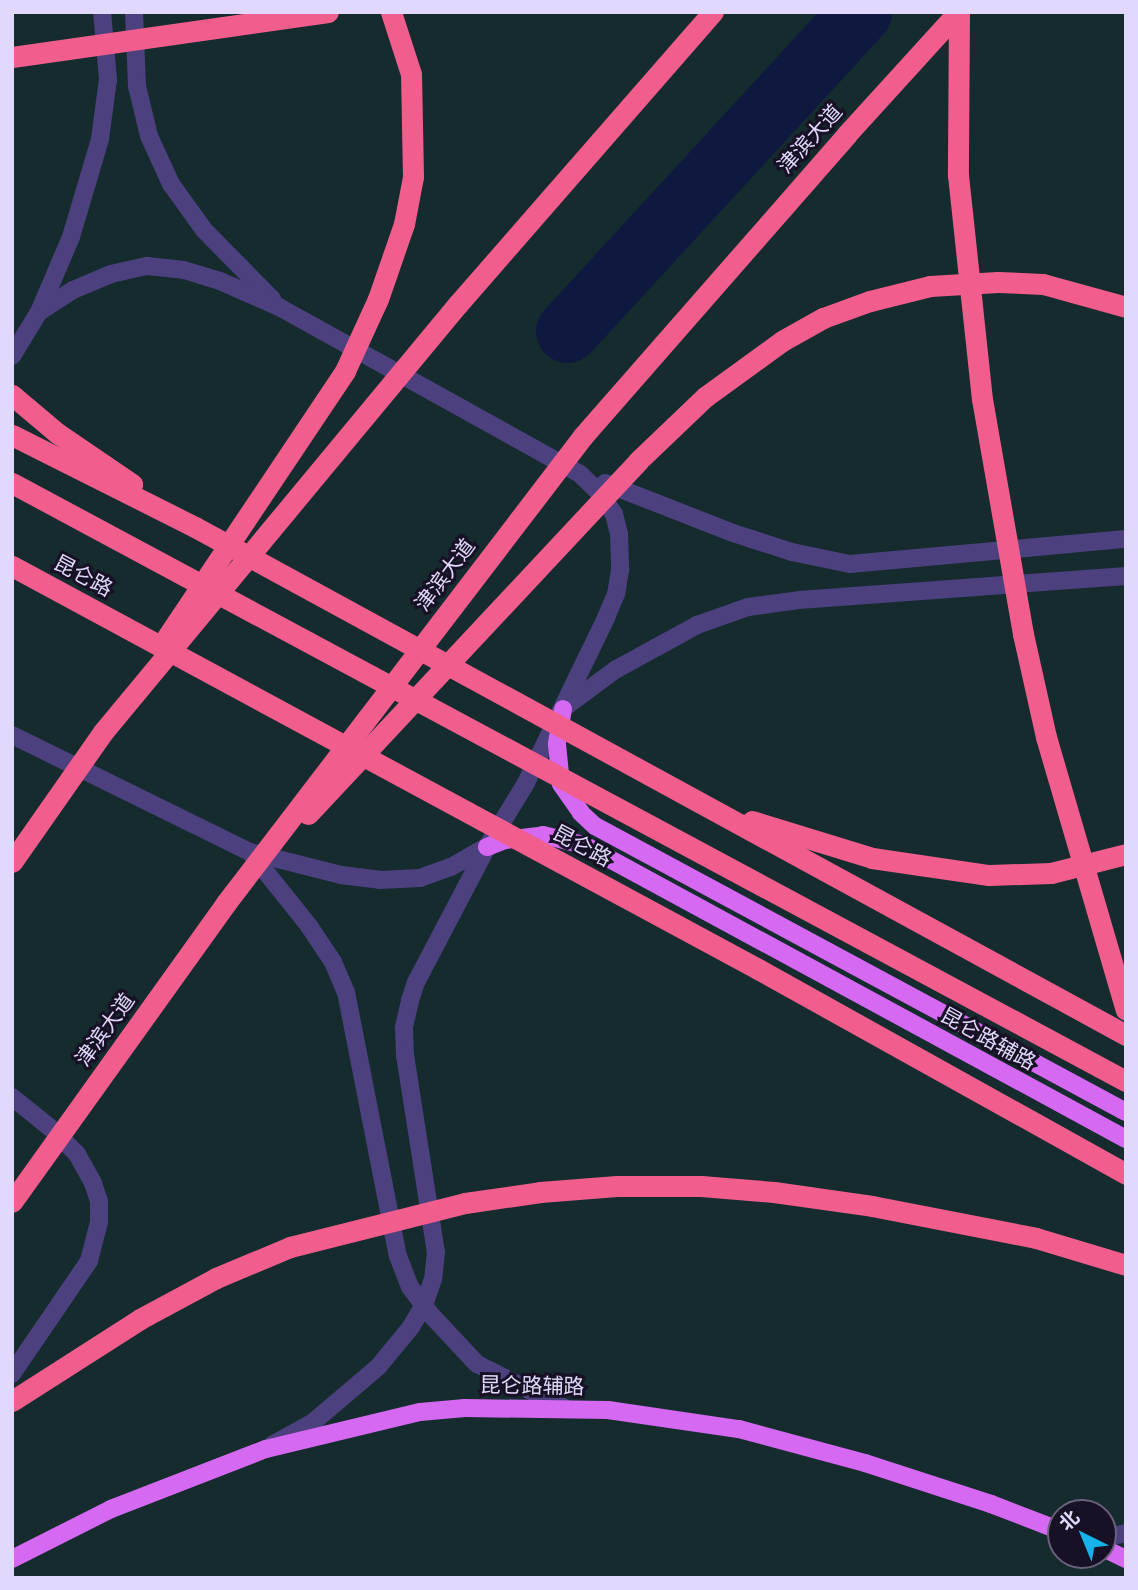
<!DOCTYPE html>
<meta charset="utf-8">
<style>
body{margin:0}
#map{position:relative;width:1138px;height:1590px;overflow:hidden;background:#181125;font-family:"Public Sans","Noto Sans SC",sans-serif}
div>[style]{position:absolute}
.green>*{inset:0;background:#152b2e}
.river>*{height:63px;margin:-31.5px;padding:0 31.5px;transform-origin:31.5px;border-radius:31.5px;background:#0f1940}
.minor>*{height:18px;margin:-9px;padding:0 9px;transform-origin:9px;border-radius:9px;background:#4d407f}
.major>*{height:18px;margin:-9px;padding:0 9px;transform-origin:9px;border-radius:9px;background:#d569f1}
.highway>*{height:21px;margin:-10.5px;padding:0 10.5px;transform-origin:10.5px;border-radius:10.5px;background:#f15e8d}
span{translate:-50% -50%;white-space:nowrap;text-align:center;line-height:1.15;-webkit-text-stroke:6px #181125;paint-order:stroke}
.street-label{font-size:21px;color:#e2d8fc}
.frame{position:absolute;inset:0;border:14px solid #e2d8fc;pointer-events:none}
.north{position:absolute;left:1047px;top:1499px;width:70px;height:70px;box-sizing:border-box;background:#181125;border:2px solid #69617b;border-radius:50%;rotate:317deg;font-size:19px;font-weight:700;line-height:28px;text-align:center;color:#e2d8fc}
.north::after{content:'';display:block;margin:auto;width:24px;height:32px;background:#16b2ea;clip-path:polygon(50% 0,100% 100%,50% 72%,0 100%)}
</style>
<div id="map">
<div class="green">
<div style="clip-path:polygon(evenodd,12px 12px,1126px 12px,1126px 1578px,12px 1578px,12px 12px,1061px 1513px,1103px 1513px,1103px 1555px,1061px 1555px,1061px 1513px)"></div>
</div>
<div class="river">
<div style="left:567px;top:331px;width:433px;rotate:-47.4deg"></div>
</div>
<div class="minor">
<div style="left:134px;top:12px;width:74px;rotate:87.7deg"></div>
<div style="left:137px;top:86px;width:51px;rotate:76.5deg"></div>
<div style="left:149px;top:136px;width:53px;rotate:65.4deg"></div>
<div style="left:171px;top:184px;width:57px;rotate:54.3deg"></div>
<div style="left:204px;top:230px;width:97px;rotate:45.4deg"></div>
<div style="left:39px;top:312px;width:40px;rotate:-32.9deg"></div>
<div style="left:73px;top:290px;width:41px;rotate:-22.8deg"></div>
<div style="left:111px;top:274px;width:37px;rotate:-13deg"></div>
<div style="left:147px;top:266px;width:37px;rotate:6deg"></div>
<div style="left:184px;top:270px;width:38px;rotate:17deg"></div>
<div style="left:220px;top:281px;width:64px;rotate:23.8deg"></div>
<div style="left:279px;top:307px;width:343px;rotate:29deg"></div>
<div style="left:579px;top:473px;width:28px;rotate:44deg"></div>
<div style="left:599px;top:492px;width:27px;rotate:56deg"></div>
<div style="left:614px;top:514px;width:21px;rotate:76deg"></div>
<div style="left:619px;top:534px;width:36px;rotate:88deg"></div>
<div style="left:620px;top:570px;width:24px;rotate:99deg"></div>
<div style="left:616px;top:594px;width:26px;rotate:113deg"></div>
<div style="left:606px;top:618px;width:183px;rotate:115.9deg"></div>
<div style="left:526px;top:783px;width:75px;rotate:121.4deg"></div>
<div style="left:487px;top:847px;width:153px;rotate:117.7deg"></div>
<div style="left:416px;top:982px;width:20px;rotate:108deg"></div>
<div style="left:410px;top:1001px;width:28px;rotate:103deg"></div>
<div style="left:404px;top:1028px;width:27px;rotate:88deg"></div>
<div style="left:405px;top:1055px;width:199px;rotate:81.1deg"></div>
<div style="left:436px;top:1252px;width:27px;rotate:96deg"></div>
<div style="left:433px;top:1279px;width:28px;rotate:109deg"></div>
<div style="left:424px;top:1305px;width:26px;rotate:121deg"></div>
<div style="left:411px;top:1327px;width:52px;rotate:129.5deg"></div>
<div style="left:378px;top:1367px;width:87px;rotate:139.7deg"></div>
<div style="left:312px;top:1423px;width:46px;rotate:151.2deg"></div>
<div style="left:12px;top:356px;width:52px;rotate:-58.5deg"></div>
<div style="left:39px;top:312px;width:82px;rotate:-66.9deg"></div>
<div style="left:71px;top:237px;width:102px;rotate:-73.5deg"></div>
<div style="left:100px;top:139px;width:61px;rotate:-82.4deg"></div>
<div style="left:108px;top:79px;width:67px;rotate:-95.1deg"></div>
<div style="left:605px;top:483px;width:137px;rotate:21.3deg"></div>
<div style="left:733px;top:533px;width:62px;rotate:17.9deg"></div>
<div style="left:792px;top:552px;width:59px;rotate:11.7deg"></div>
<div style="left:850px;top:564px;width:277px;rotate:-5.2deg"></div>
<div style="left:565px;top:707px;width:62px;rotate:-36.5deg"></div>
<div style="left:615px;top:670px;width:48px;rotate:-28.7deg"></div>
<div style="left:657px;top:647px;width:46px;rotate:-28.8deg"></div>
<div style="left:697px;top:625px;width:54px;rotate:-19.4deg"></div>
<div style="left:748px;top:607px;width:51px;rotate:-7.8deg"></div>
<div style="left:799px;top:600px;width:328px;rotate:-4.2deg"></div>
<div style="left:12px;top:735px;width:265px;rotate:26.2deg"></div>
<div style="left:250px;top:852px;width:94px;rotate:14.2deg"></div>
<div style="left:341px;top:875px;width:39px;rotate:7deg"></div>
<div style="left:380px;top:880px;width:40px;rotate:-2.9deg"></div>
<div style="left:420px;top:878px;width:33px;rotate:-20deg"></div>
<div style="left:451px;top:867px;width:40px;rotate:-29.7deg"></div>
<div style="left:250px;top:852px;width:95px;rotate:51.4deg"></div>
<div style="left:309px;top:926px;width:43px;rotate:56.3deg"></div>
<div style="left:333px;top:962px;width:33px;rotate:67deg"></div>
<div style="left:346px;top:992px;width:269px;rotate:78.9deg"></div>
<div style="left:398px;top:1256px;width:33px;rotate:69deg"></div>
<div style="left:410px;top:1287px;width:38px;rotate:53deg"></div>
<div style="left:433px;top:1317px;width:64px;rotate:46.9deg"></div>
<div style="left:477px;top:1364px;width:101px;rotate:26.6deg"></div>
<div style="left:12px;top:1097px;width:53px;rotate:38.8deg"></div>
<div style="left:53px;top:1130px;width:34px;rotate:45deg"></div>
<div style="left:77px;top:1154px;width:33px;rotate:61deg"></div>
<div style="left:93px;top:1183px;width:19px;rotate:72deg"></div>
<div style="left:99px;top:1201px;width:21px;rotate:90deg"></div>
<div style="left:99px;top:1222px;width:40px;rotate:104.4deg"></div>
<div style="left:89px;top:1261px;width:137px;rotate:124.3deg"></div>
<div style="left:1103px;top:1538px;width:24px;rotate:-12deg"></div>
</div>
<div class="major">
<div style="left:563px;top:709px;width:36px;rotate:100deg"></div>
<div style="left:557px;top:744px;width:40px;rotate:84.3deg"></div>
<div style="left:561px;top:784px;width:35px;rotate:55deg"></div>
<div style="left:581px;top:813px;width:19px;rotate:43deg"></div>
<div style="left:595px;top:826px;width:603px;rotate:28.31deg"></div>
<div style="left:487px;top:847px;width:19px;rotate:-21deg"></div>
<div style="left:505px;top:840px;width:38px;rotate:-7deg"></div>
<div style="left:543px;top:835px;width:42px;rotate:13.7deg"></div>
<div style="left:584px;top:845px;width:617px;rotate:28.48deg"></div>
<div style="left:1103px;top:1548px;width:25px;rotate:26deg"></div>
<div style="left:12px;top:1559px;width:111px;rotate:-26.8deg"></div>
<div style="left:111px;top:1509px;width:166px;rotate:-21.2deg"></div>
<div style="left:266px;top:1449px;width:158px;rotate:-13.5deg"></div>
<div style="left:420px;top:1412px;width:45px;rotate:-5.1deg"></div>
<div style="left:465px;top:1408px;width:143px;rotate:0.8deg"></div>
<div style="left:608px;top:1410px;width:132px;rotate:8.3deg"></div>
<div style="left:739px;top:1429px;width:131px;rotate:15.1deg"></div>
<div style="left:865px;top:1463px;width:133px;rotate:18deg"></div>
<div style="left:991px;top:1504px;width:75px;rotate:21.1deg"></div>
</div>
<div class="highway">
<div style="left:959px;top:12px;width:163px;rotate:90.4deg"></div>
<div style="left:958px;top:175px;width:225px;rotate:83.9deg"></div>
<div style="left:982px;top:399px;width:239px;rotate:80.1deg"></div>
<div style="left:1023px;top:634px;width:106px;rotate:77.4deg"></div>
<div style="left:1046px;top:737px;width:284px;rotate:73.7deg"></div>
<div style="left:12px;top:57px;width:319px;rotate:-8.1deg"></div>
<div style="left:12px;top:395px;width:59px;rotate:40.2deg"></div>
<div style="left:57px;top:433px;width:91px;rotate:34.2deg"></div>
<div style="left:12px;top:435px;width:205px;rotate:26.7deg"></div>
<div style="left:195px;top:527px;width:1061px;rotate:28.62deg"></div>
<div style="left:12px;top:483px;width:1264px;rotate:28.23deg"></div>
<div style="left:12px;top:566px;width:848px;rotate:28.38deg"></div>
<div style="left:758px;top:969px;width:421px;rotate:29.1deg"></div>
<div style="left:167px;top:637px;width:320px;rotate:-56.2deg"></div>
<div style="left:345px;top:371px;width:79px;rotate:-65.4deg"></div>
<div style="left:378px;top:299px;width:79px;rotate:-70.9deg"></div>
<div style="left:404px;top:224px;width:48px;rotate:-79.2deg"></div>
<div style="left:413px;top:177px;width:103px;rotate:-91.1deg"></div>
<div style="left:411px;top:74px;width:65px;rotate:-107.9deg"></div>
<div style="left:308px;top:814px;width:483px;rotate:-46.9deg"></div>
<div style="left:638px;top:461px;width:93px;rotate:-43.7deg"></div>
<div style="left:705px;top:397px;width:95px;rotate:-36deg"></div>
<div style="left:782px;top:341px;width:47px;rotate:-29.3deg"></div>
<div style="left:823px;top:318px;width:50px;rotate:-19.9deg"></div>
<div style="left:870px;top:301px;width:62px;rotate:-14deg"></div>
<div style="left:930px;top:286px;width:68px;rotate:-3.4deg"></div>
<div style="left:998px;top:282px;width:45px;rotate:2.5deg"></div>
<div style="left:1043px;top:284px;width:86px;rotate:15.5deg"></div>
<div style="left:752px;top:821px;width:126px;rotate:17.1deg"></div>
<div style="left:872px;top:858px;width:118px;rotate:8.3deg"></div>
<div style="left:989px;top:875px;width:62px;rotate:-1.8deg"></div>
<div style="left:1051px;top:873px;width:77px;rotate:-14.2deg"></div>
<div style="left:12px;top:862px;width:159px;rotate:-55deg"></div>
<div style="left:103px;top:732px;width:556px;rotate:-50.33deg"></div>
<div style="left:458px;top:304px;width:388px;rotate:-48.9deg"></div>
<div style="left:12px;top:1202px;width:368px;rotate:-54.4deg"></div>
<div style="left:226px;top:903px;width:588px;rotate:-52.6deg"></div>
<div style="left:583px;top:436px;width:401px;rotate:-48.8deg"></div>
<div style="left:847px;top:134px;width:165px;rotate:-47.7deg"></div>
<div style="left:12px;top:1401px;width:152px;rotate:-32.6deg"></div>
<div style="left:140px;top:1319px;width:86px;rotate:-28.3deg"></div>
<div style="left:216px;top:1278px;width:80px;rotate:-22.7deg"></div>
<div style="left:290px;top:1247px;width:180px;rotate:-14.1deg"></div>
<div style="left:465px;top:1203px;width:76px;rotate:-8.3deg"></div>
<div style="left:540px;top:1192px;width:77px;rotate:-4.5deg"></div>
<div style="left:617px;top:1186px;width:84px"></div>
<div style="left:701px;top:1186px;width:73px;rotate:4.7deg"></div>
<div style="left:774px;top:1192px;width:99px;rotate:8.1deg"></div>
<div style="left:872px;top:1206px;width:167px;rotate:11deg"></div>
<div style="left:1036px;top:1238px;width:94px;rotate:16.7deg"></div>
</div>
<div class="street-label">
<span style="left:810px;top:139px;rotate:-48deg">津滨大道</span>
<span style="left:445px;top:575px;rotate:-53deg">津滨大道</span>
<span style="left:83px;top:576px;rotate:28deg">昆仑路</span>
<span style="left:582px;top:846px;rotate:28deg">昆仑路</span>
<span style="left:105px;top:1030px;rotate:-54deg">津滨大道</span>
<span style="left:988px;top:1039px;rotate:29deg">昆仑路辅路</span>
<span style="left:532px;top:1386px;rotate:1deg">昆仑路辅路</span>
</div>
<div class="frame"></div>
<div class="north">北</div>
</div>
